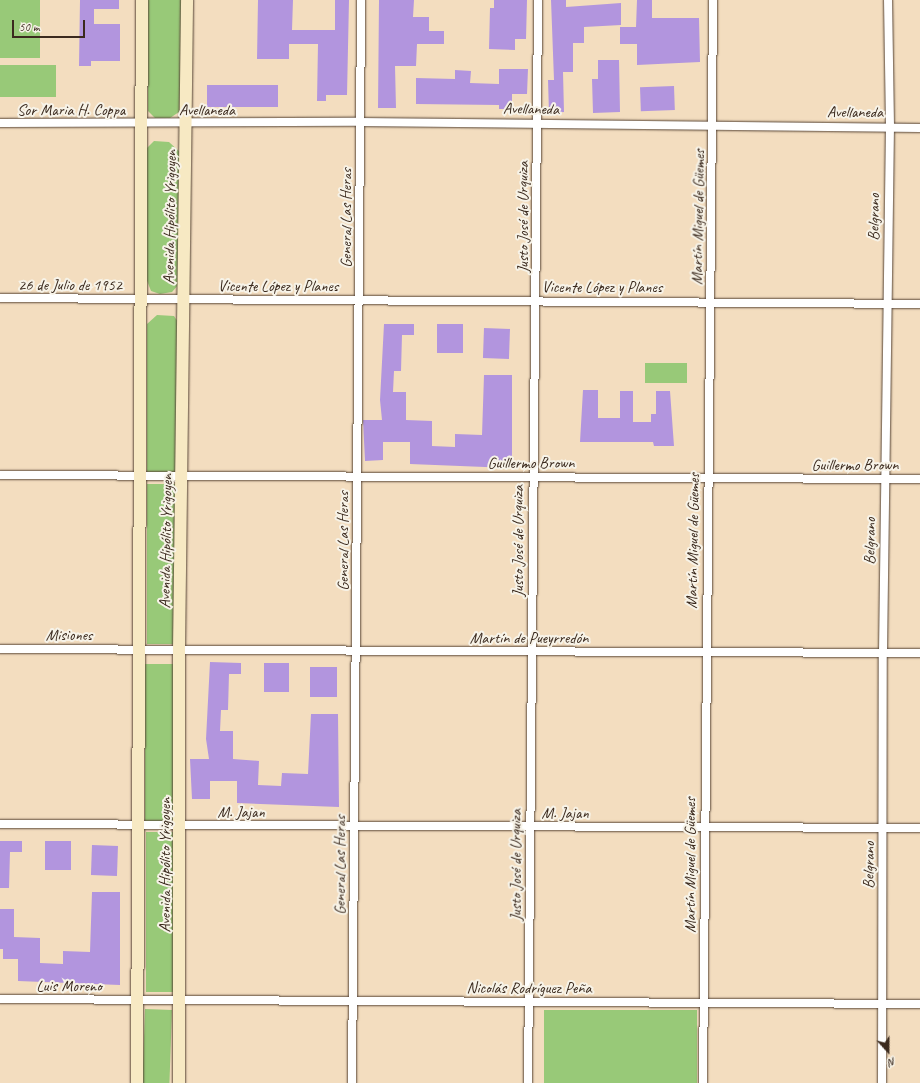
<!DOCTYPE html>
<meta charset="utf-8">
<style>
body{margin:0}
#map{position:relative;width:920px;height:1083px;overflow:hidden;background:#f3ddbf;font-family:Caveat,sans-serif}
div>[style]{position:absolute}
.green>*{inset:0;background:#98c978;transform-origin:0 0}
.building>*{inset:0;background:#b295de;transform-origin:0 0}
.roads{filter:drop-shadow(0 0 1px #574536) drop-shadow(0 0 1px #574536)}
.street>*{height:8px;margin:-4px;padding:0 4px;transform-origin:4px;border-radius:4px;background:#fff}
.secondary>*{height:12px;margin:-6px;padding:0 6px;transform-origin:6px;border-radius:6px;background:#f7e9c3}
span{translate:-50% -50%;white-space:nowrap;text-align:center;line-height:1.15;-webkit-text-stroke:4px #f7f3e8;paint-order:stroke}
.street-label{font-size:16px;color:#3b2a1e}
.north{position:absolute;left:868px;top:1031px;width:40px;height:40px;-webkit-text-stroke:3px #f7f3e8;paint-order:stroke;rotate:159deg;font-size:11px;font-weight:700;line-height:16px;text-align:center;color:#3b2a1e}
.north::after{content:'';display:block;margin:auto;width:14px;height:18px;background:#3b2a1e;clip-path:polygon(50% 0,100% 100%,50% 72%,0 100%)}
.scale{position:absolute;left:12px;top:20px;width:73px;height:18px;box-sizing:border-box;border:2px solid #3b2a1e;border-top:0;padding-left:5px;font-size:12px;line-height:14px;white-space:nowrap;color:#3b2a1e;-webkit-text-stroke:3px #f7f3e8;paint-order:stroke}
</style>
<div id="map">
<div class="green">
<div style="left:0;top:0;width:40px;height:58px"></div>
<div style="clip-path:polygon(148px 0,182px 0,182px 110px,170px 118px,155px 118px,148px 111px)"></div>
<div style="left:56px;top:65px;width:32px;height:56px;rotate:90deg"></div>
<div style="clip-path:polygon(154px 141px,169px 142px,181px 153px,179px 284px,172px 292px,160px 294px,151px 291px,146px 278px,146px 149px)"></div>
<div style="clip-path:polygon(157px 315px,174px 316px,180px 325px,178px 472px,147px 472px,147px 324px)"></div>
<div style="left:645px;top:363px;width:42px;height:20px"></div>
<div style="left:147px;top:484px;width:29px;height:160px"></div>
<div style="left:174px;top:664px;width:158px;height:29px;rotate:90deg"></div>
<div style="left:146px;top:832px;width:27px;height:160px"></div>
<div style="left:145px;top:1009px;width:27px;height:74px;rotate:2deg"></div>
<div style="left:697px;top:1010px;width:73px;height:153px;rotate:90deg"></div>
</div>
<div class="building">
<div style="clip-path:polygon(80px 0,119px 0,119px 9px,94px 9px,94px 24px,120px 24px,120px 61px,91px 61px,91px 66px,79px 66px)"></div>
<div style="clip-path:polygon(258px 0,293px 0,292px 30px,335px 30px,335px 0,349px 0,347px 95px,326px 95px,326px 101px,317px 101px,318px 44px,289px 44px,289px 59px,257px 59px)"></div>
<div style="clip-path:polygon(379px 0,414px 0,413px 17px,429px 17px,429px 31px,444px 31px,444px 44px,417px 44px,416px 66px,395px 66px,396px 108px,378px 108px)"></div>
<div style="clip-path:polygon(494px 0,527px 0,526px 39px,515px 39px,515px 50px,489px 49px,490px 8px,494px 8px)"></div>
<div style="clip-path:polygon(551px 0,566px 0,566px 7px,621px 3px,621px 25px,584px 27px,584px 43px,573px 43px,573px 72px,563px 72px,564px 112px,549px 113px,548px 80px,554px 80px)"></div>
<div style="clip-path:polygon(637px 0,652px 0,652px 18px,699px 18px,700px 62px,637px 65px,637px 44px,620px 44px,620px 27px,636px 27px)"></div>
<div style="clip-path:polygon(598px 60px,619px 60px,620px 112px,593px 113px,592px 79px,598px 79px)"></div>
<div style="clip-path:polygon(499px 69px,528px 69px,527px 94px,512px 94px,512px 109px,499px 109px,499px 105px,416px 104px,416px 78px,455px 79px,455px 70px,471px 71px,470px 83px,499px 84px)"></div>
<div style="left:278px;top:85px;width:22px;height:71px;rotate:90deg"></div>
<div style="left:674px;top:86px;width:24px;height:34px;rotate:88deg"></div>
<div style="clip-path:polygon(384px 324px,414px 324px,414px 335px,402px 335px,401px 371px,394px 371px,393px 392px,406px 392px,406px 420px,432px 421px,432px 446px,455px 447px,455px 434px,482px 435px,484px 375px,512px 375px,512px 468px,410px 464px,410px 442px,383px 442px,383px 460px,365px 461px,363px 420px,382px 420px,380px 400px)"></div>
<div style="left:437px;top:324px;width:26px;height:29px"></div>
<div style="left:484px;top:328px;width:26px;height:30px;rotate:2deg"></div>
<div style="clip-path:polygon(583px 390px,598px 390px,598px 418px,620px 418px,620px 391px,633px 391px,633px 422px,651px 422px,651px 414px,656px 414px,656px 391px,670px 391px,674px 446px,654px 446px,653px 442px,580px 442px)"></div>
<div style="clip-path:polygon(210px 662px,241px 663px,241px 674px,229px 674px,228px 710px,221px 710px,220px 731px,233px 731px,233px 759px,259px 761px,258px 785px,281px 786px,282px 773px,308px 774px,311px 714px,338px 714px,339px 807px,237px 803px,237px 781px,210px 781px,210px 799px,192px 799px,190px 759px,209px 759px,206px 739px)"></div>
<div style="left:264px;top:663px;width:25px;height:29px"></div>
<div style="left:310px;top:667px;width:27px;height:30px"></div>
<div style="clip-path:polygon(0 841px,22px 841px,22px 852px,10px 852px,9px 888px,0 888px)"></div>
<div style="left:45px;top:841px;width:26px;height:29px"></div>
<div style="left:92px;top:845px;width:26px;height:30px;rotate:2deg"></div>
<div style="clip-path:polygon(92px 892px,120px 892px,120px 985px,18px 981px,18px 959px,3px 959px,3px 949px,0 949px,0 909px,14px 909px,14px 937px,40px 938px,40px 963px,63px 964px,63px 951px,90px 952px)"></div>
</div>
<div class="roads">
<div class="street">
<div style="left:0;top:123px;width:359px;rotate:-0.2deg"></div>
<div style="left:359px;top:122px;width:561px;rotate:0.61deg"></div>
<div style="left:0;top:298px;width:920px;rotate:0.37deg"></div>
<div style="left:0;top:475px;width:920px;rotate:0.25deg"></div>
<div style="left:0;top:649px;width:920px;rotate:0.25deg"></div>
<div style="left:0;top:824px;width:920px;rotate:0.25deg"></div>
<div style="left:0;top:999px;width:920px;rotate:0.31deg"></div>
<div style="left:352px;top:1083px;width:1083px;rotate:-89.52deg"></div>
<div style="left:528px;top:1083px;width:1083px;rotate:-89.47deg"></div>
<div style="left:703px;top:1083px;width:1083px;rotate:-89.47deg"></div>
<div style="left:882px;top:1083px;width:430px;rotate:-89.9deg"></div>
<div style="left:883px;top:653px;width:527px;rotate:-89.24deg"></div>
<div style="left:890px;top:126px;width:126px;rotate:-90.9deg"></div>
</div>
<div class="secondary">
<div style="left:137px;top:1083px;width:1083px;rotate:-89.74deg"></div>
<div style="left:179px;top:1083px;width:433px;rotate:-90deg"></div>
<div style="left:179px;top:650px;width:650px;rotate:-89.29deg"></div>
</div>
</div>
<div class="street-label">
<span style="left:531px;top:109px;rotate:1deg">Avellaneda</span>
<span style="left:71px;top:110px">Sor Maria H. Coppa</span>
<span style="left:207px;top:110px">Avellaneda</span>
<span style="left:855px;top:112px">Avellaneda</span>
<span style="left:170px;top:217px;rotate:-89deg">Avenida Hipólito Yrigoyen</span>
<span style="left:523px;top:217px;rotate:-90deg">Justo José de Urquiza</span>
<span style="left:698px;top:217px;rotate:-89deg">Martín Miguel de Güemes</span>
<span style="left:874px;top:217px;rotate:-89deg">Belgrano</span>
<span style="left:346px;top:218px;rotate:-90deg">General Las Heras</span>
<span style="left:70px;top:285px">26 de Julio de 1952</span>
<span style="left:278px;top:286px">Vicente López y Planes</span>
<span style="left:602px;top:287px">Vicente López y Planes</span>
<span style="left:531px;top:463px">Guillermo Brown</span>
<span style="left:855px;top:465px">Guillermo Brown</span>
<span style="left:166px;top:541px;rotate:-89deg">Avenida Hipólito Yrigoyen</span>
<span style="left:343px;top:541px;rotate:-90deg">General Las Heras</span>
<span style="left:518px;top:541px;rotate:-90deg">Justo José de Urquiza</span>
<span style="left:693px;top:541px;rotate:-89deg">Martín Miguel de Güemes</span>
<span style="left:870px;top:541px;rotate:-89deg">Belgrano</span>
<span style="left:69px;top:635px">Misiones</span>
<span style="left:529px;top:638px">Martín de Pueyrredón</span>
<span style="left:241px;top:812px">M. Jajan</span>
<span style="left:565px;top:813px">M. Jajan</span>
<span style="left:165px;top:865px;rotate:-90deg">Avenida Hipólito Yrigoyen</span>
<span style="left:340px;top:865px;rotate:-90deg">General Las Heras</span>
<span style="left:516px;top:865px;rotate:-90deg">Justo José de Urquiza</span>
<span style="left:690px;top:865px;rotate:-90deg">Martín Miguel de Güemes</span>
<span style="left:869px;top:865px;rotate:-89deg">Belgrano</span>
<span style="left:69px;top:986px">Luis Moreno</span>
<span style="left:529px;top:988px">Nicolás Rodríguez Peña</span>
</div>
<div class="north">N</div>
<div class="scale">50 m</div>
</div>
